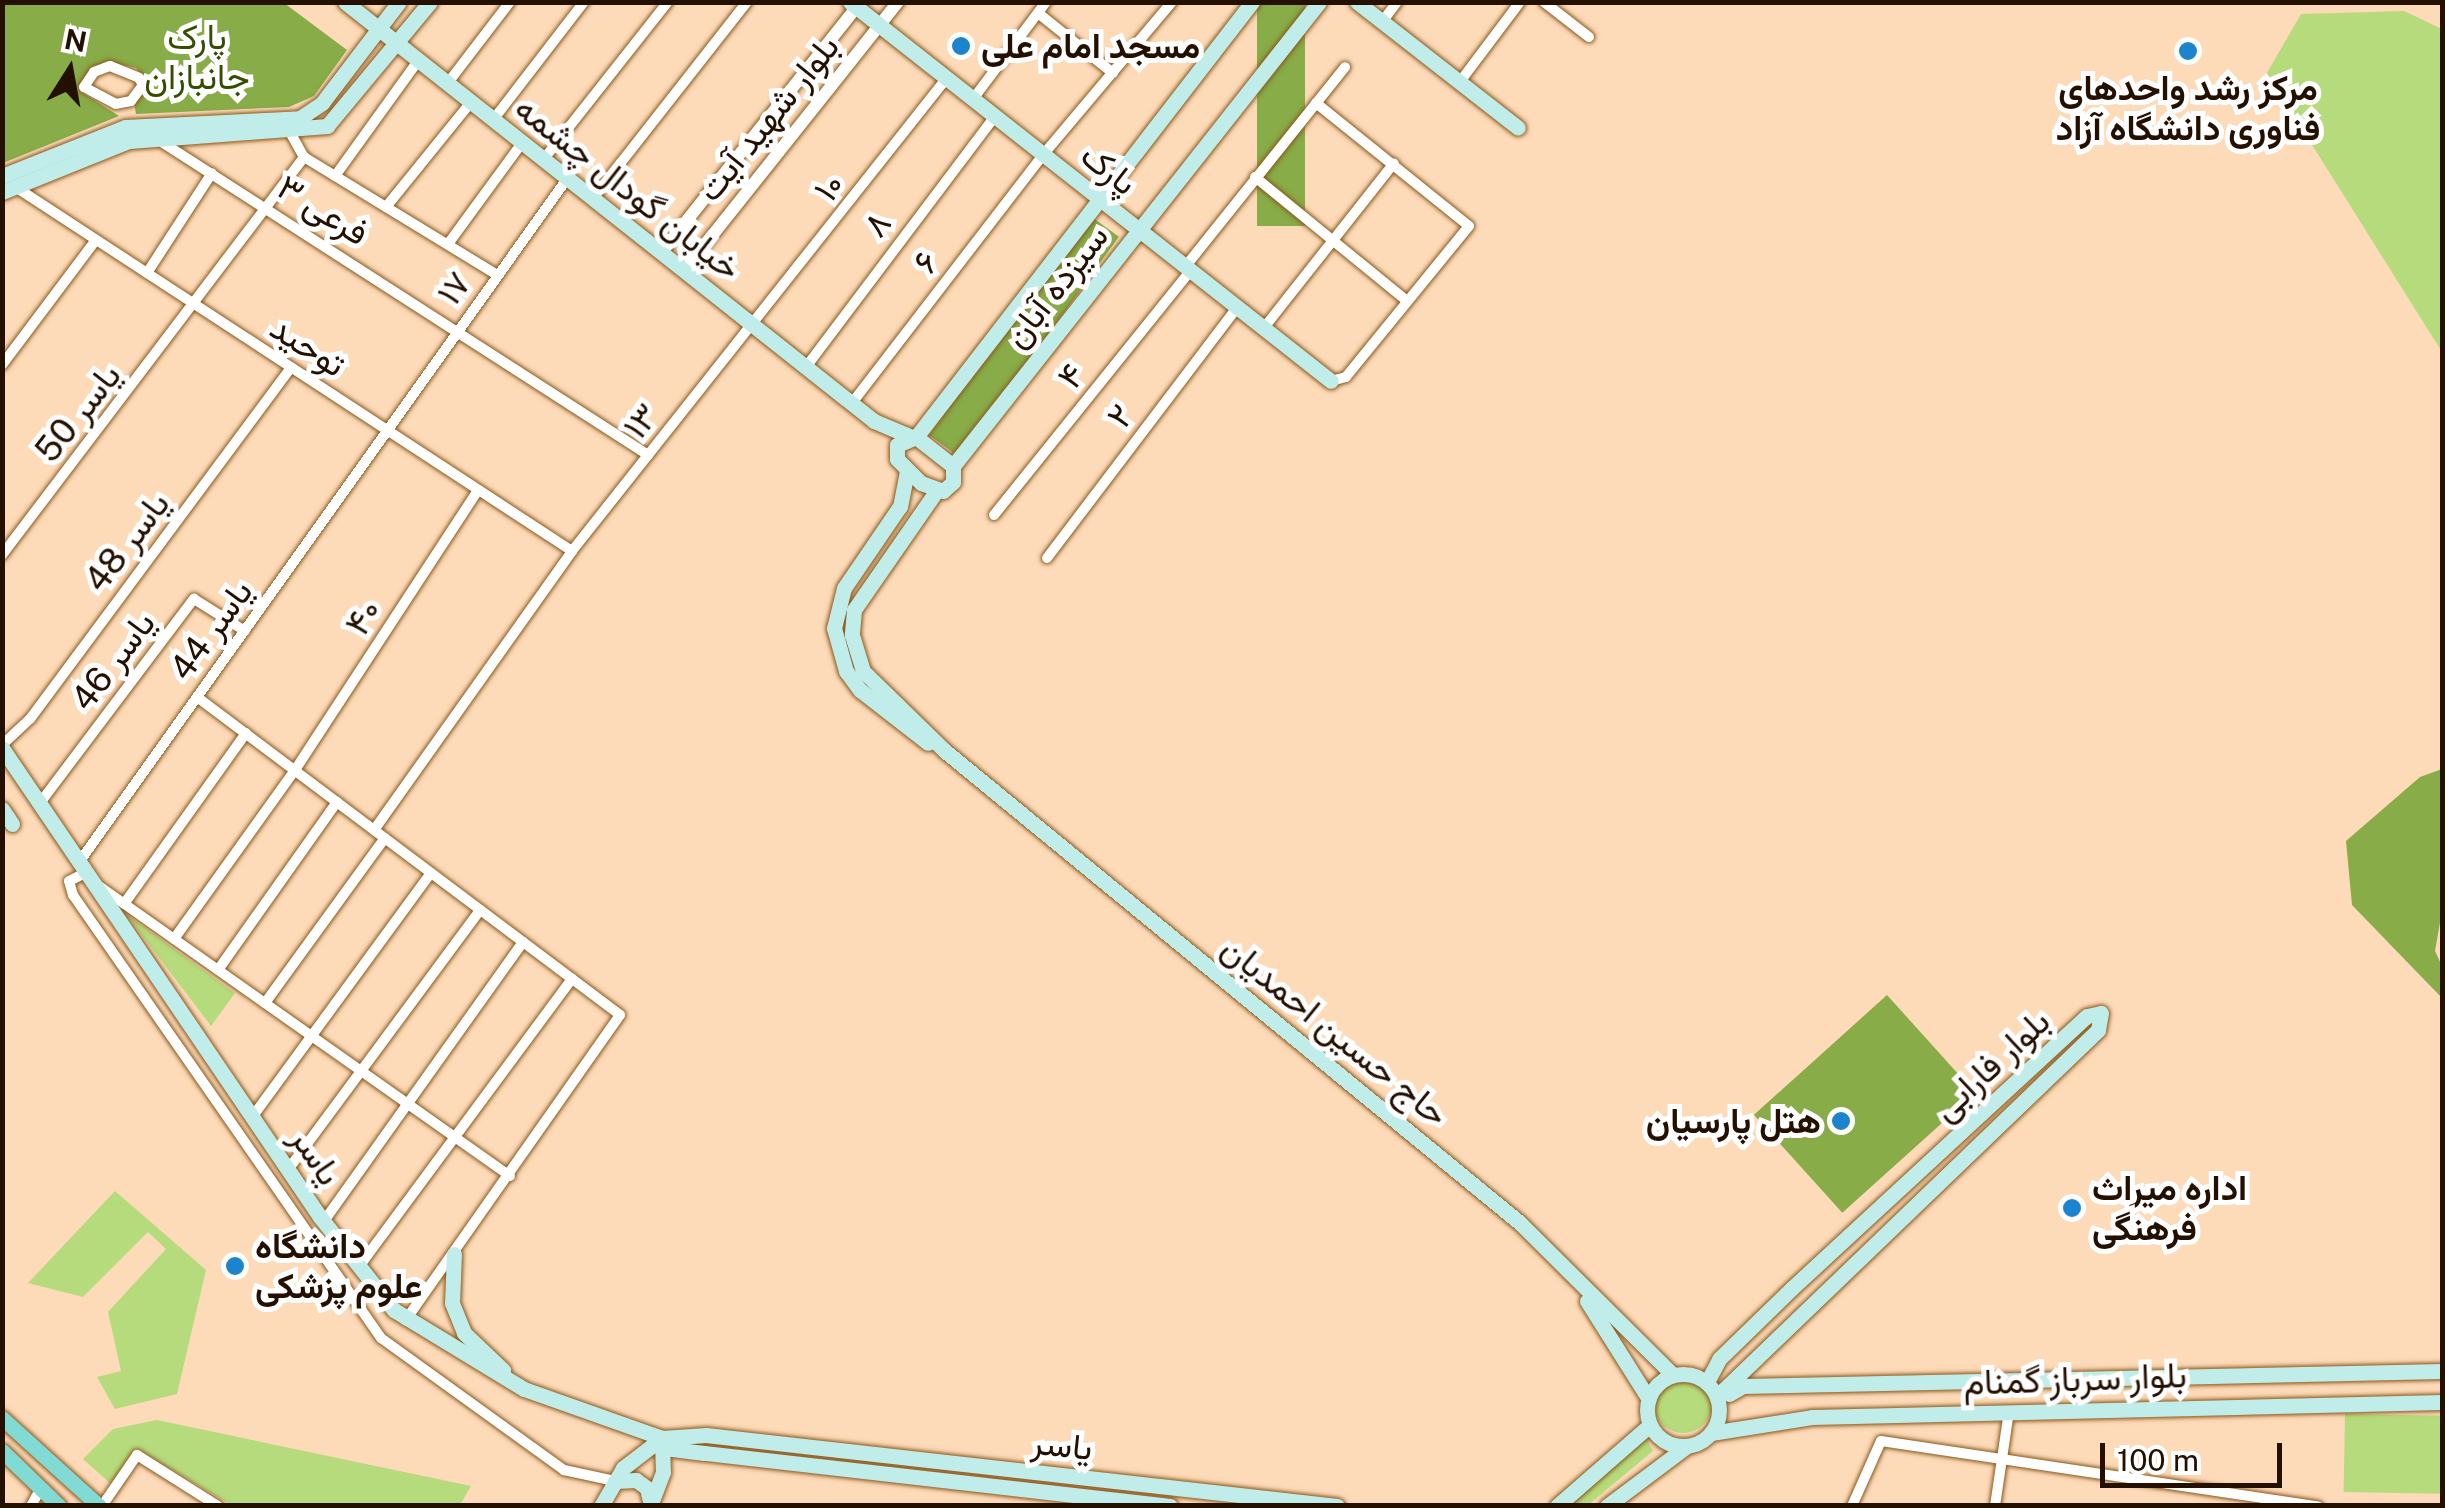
<!DOCTYPE html>
<meta charset="utf-8">
<style>
body{margin:0}
#map{position:relative;width:2445px;height:1508px;overflow:hidden;background:#fddab8;font-family:"Public Sans",Vazirmatn,sans-serif}
div>[style]{position:absolute}
.green>*{inset:0;background:#b6db7c;transform-origin:0 0}
.round{border-radius:50%}
.forest>*{inset:0;background:#87ac48;transform-origin:0 0}
.roads{filter:drop-shadow(0 0 2px #8a581b) drop-shadow(0 0 2px #8a581b)}
.minor>*{height:10px;margin:-5px;padding:0 5px;transform-origin:5px;border-radius:5px;background:#fff}
.tertiary>*{height:12px;margin:-6px;padding:0 6px;transform-origin:6px;border-radius:6px;background:#fff}
.secondary>*{height:15px;margin:-7.5px;padding:0 7.5px;transform-origin:7.5px;border-radius:7.5px;background:#c0ede9}
.secondary>.ring{margin:-7.5px;padding:0;box-sizing:content-box;background:none;border:15px solid #c0ede9;border-radius:50%}
.primary>*{height:15px;margin:-7.5px;padding:0 7.5px;transform-origin:7.5px;border-radius:7.5px;background:#81dbd4}
.dots>*{width:28px;height:28px;translate:-50% -50%;box-sizing:border-box;border:5px solid #fff;border-radius:50%}
span{translate:-50% -50%;white-space:nowrap;text-align:center;line-height:1.15;-webkit-text-stroke:10px #fff;paint-order:stroke}
.park-label{font-size:35px;color:#364d00}
.poi-label{font-size:35px;color:#241000;font-weight:700}
.left{translate:0 -50%;text-align:left}
.right{translate:-100% -50%;text-align:right}
.street-label{font-size:35px;color:#241000}
.frame{position:absolute;inset:0;border:5px solid #241000;pointer-events:none}
.north{position:absolute;left:20px;top:20px;width:100px;height:100px;-webkit-text-stroke:8px #fff;paint-order:stroke;rotate:11deg;font-size:28px;font-weight:700;line-height:40px;text-align:center;color:#241000}
.north::after{content:'';display:block;margin:auto;width:35px;height:45px;background:#241000;clip-path:polygon(50% 0,100% 100%,50% 72%,0 100%)}
.scale{position:absolute;left:2100px;top:1443px;width:182px;height:45px;box-sizing:border-box;border:5px solid #241000;border-top:0;padding-left:12px;font-size:30px;line-height:35px;white-space:nowrap;color:#241000;-webkit-text-stroke:8px #fff;paint-order:stroke}
</style>
<div id="map">
<div class="green">
<div style="clip-path:polygon(2404px 11px,2442px 29px,2442px 352px,2267px 73px,2301px 14px)"></div>
<div style="clip-path:polygon(126px 914px,235px 993px,211px 1026px)"></div>
<div style="clip-path:polygon(115px 1191px,206px 1270px,177px 1394px,115px 1409px,97px 1377px,121px 1371px,108px 1312px,166px 1249px,148px 1232px,83px 1297px,28px 1283px)"></div>
<div class="round" style="left:1654px;top:1375px;width:58px;height:58px"></div>
<div style="left:2345px;top:1414px;width:97px;height:78px;rotate:1deg"></div>
<div style="clip-path:polygon(157px 1420px,471px 1486px,460px 1505px,231px 1505px,136px 1448px,112px 1485px,83px 1459px,113px 1429px)"></div>
<div style="clip-path:polygon(1645px 1436px,1653px 1451px,1588px 1505px,1565px 1506px)"></div>
</div>
<div class="forest">
<div style="clip-path:polygon(3px 3px,284px 3px,347px 50px,314px 96px,289px 107px,136px 114px,134px 103px,148px 82px,136px 68px,110px 62px,80px 91px,119px 116px,3px 163px)"></div>
<div style="left:1257px;top:3px;width:48px;height:223px"></div>
<div style="left:1089px;top:215px;width:37px;height:272px;rotate:36deg"></div>
<div style="clip-path:polygon(2442px 769px,2442px 911px,2435px 951px,2442px 966px,2442px 998px,2352px 905px,2346px 841px,2420px 777px)"></div>
<div style="left:1887px;top:995px;width:132px;height:179px;rotate:48deg"></div>
</div>
<div class="roads">
<div class="minor">
<div style="left:1544px;top:2px;width:57px;rotate:37.9deg"></div>
<div style="left:1038px;top:13px;width:96px;rotate:38.7deg"></div>
<div style="left:1382px;top:22px;width:25px;rotate:-53deg"></div>
<div style="left:110px;top:66px;width:31px;rotate:22deg"></div>
<div style="left:139px;top:78px;width:8px;rotate:60deg"></div>
<div style="left:143px;top:85px;width:20px;rotate:127deg"></div>
<div style="left:131px;top:101px;width:15px;rotate:169deg"></div>
<div style="left:116px;top:104px;width:36px;rotate:-152deg"></div>
<div style="left:84px;top:87px;width:18px;rotate:-56deg"></div>
<div style="left:94px;top:72px;width:17px;rotate:-21deg"></div>
<div style="left:1459px;top:83px;width:101px;rotate:-53deg"></div>
<div style="left:447px;top:84px;width:103px;rotate:-52.5deg"></div>
<div style="left:973px;top:99px;width:121px;rotate:-53deg"></div>
<div style="left:1316px;top:103px;width:196px;rotate:38.8deg"></div>
<div style="left:1469px;top:226px;width:195px;rotate:129.2deg"></div>
<div style="left:1346px;top:377px;width:16px;rotate:165deg"></div>
<div style="left:493px;top:120px;width:149px;rotate:-52.4deg"></div>
<div style="left:290px;top:132px;width:29px;rotate:61deg"></div>
<div style="left:304px;top:157px;width:226px;rotate:31.4deg"></div>
<div style="left:157px;top:139px;width:584px;rotate:32.76deg"></div>
<div style="left:543px;top:160px;width:201px;rotate:-51.7deg"></div>
<div style="left:335px;top:176px;width:142px;rotate:-54.2deg"></div>
<div style="left:1255px;top:177px;width:196px;rotate:39.2deg"></div>
<div style="left:14px;top:186px;width:667px;rotate:33.19deg"></div>
<div style="left:594px;top:197px;width:248px;rotate:-51.9deg"></div>
<div style="left:386px;top:207px;width:135px;rotate:-51deg"></div>
<div style="left:448px;top:244px;width:125px;rotate:-53.8deg"></div>
<div style="left:1185px;top:267px;width:256px;rotate:-51.3deg"></div>
<div style="left:147px;top:273px;width:119px;rotate:-57deg"></div>
<div style="left:1263px;top:329px;width:211px;rotate:-51.7deg"></div>
<div style="left:2px;top:365px;width:156px;rotate:-53.1deg"></div>
<div style="left:806px;top:367px;width:314px;rotate:-53deg"></div>
<div style="left:852px;top:403px;width:313px;rotate:-52.4deg"></div>
<div style="left:1043px;top:155px;width:200px;rotate:-49.9deg"></div>
<div style="left:994px;top:515px;width:313px;rotate:-51.2deg"></div>
<div style="left:2px;top:555px;width:500px;rotate:-52.8deg"></div>
<div style="left:1047px;top:558px;width:314px;rotate:-52.8deg"></div>
<div style="left:197px;top:697px;width:529px;rotate:36.93deg"></div>
<div style="left:620px;top:1015px;width:373px;rotate:125.1deg"></div>
<div style="left:2px;top:745px;width:38px;rotate:-43deg"></div>
<div style="left:30px;top:719px;width:438px;rotate:-53.4deg"></div>
<div style="left:40px;top:803px;width:256px;rotate:-53deg"></div>
<div style="left:194px;top:599px;width:60px;rotate:32.1deg"></div>
<div style="left:374px;top:830px;width:342px;rotate:-54.6deg"></div>
<div style="left:572px;top:551px;width:602px;rotate:-51.61deg"></div>
<div style="left:80px;top:861px;width:838px;rotate:-54.47deg"></div>
<div style="left:87px;top:872px;width:20px;rotate:153deg"></div>
<div style="left:69px;top:881px;width:15px;rotate:74deg"></div>
<div style="left:73px;top:895px;width:540px;rotate:55.19deg"></div>
<div style="left:381px;top:1338px;width:226px;rotate:35.8deg"></div>
<div style="left:564px;top:1470px;width:52px;rotate:12.2deg"></div>
<div style="left:99px;top:886px;width:503px;rotate:35.21deg"></div>
<div style="left:124px;top:904px;width:210px;rotate:-54.5deg"></div>
<div style="left:174px;top:939px;width:208px;rotate:-54.4deg"></div>
<div style="left:295px;top:770px;width:331px;rotate:-56.8deg"></div>
<div style="left:218px;top:970px;width:206px;rotate:-54.7deg"></div>
<div style="left:265px;top:1003px;width:204px;rotate:-54deg"></div>
<div style="left:253px;top:1116px;width:301px;rotate:-53.8deg"></div>
<div style="left:290px;top:1167px;width:320px;rotate:-53.5deg"></div>
<div style="left:324px;top:1221px;width:343px;rotate:-54.5deg"></div>
<div style="left:358px;top:1268px;width:360px;rotate:-53.5deg"></div>
<div style="left:31px;top:1506px;width:21px;rotate:-61deg"></div>
<div style="left:102px;top:1506px;width:62px;rotate:-55.5deg"></div>
<div style="left:137px;top:1455px;width:96px;rotate:32.2deg"></div>
<div style="left:1852px;top:1506px;width:71px;rotate:-66deg"></div>
<div style="left:1881px;top:1441px;width:442px;rotate:8.5deg"></div>
<div style="left:1995px;top:1506px;width:96px;rotate:-81.6deg"></div>
</div>
<div class="tertiary">
<div style="left:661px;top:253px;width:321px;rotate:-51.5deg"></div>
<div style="left:684px;top:271px;width:344px;rotate:-51.5deg"></div>
</div>
<div class="secondary">
<div style="left:345px;top:2px;width:675px;rotate:38.38deg"></div>
<div style="left:874px;top:421px;width:38px;rotate:23deg"></div>
<div style="left:850px;top:2px;width:612px;rotate:38.24deg"></div>
<div style="left:1357px;top:2px;width:204px;rotate:38deg"></div>
<div style="left:2px;top:176px;width:132px;rotate:-21.7deg"></div>
<div style="left:125px;top:127px;width:175px;rotate:-2.9deg"></div>
<div style="left:300px;top:118px;width:27px;rotate:-34deg"></div>
<div style="left:322px;top:103px;width:127px;rotate:-52.7deg"></div>
<div style="left:2px;top:192px;width:137px;rotate:-21.9deg"></div>
<div style="left:129px;top:141px;width:199px;rotate:-4.3deg"></div>
<div style="left:327px;top:126px;width:161px;rotate:-50.3deg"></div>
<div style="left:916px;top:437px;width:550px;rotate:-52.32deg"></div>
<div style="left:916px;top:437px;width:47px;rotate:38.1deg"></div>
<div style="left:953px;top:466px;width:16px;rotate:90deg"></div>
<div style="left:953px;top:482px;width:13px;rotate:138deg"></div>
<div style="left:943px;top:491px;width:23px;rotate:-160deg"></div>
<div style="left:921px;top:483px;width:34px;rotate:-135deg"></div>
<div style="left:897px;top:459px;width:14px;rotate:-90deg"></div>
<div style="left:897px;top:445px;width:21px;rotate:-23deg"></div>
<div style="left:953px;top:466px;width:591px;rotate:-51.73deg"></div>
<div style="left:907px;top:471px;width:36px;rotate:101deg"></div>
<div style="left:900px;top:506px;width:99px;rotate:124.3deg"></div>
<div style="left:844px;top:588px;width:41px;rotate:104deg"></div>
<div style="left:834px;top:628px;width:45px;rotate:74.4deg"></div>
<div style="left:846px;top:671px;width:24px;rotate:54deg"></div>
<div style="left:860px;top:690px;width:86px;rotate:37.9deg"></div>
<div style="left:937px;top:490px;width:146px;rotate:124.7deg"></div>
<div style="left:854px;top:610px;width:25px;rotate:95deg"></div>
<div style="left:852px;top:635px;width:38px;rotate:73deg"></div>
<div style="left:863px;top:671px;width:115px;rotate:44.3deg"></div>
<div style="left:945px;top:751px;width:744px;rotate:39.38deg"></div>
<div style="left:1520px;top:1223px;width:216px;rotate:44.8deg"></div>
<div style="left:2px;top:748px;width:567px;rotate:55.86deg"></div>
<div style="left:320px;top:1217px;width:119px;rotate:51.5deg"></div>
<div style="left:394px;top:1310px;width:152px;rotate:31.3deg"></div>
<div style="left:524px;top:1389px;width:146px;rotate:19.5deg"></div>
<div style="left:2px;top:809px;width:18px;rotate:56deg"></div>
<div style="left:454px;top:1254px;width:49px;rotate:92.3deg"></div>
<div style="left:452px;top:1303px;width:32px;rotate:68deg"></div>
<div style="left:464px;top:1333px;width:54px;rotate:43.5deg"></div>
<div style="left:1587px;top:1301px;width:115px;rotate:57.8deg"></div>
<div class="ring" style="left:1647px;top:1374px;width:57px;height:57px"></div>
<div style="left:1707px;top:1382px;width:26px;rotate:-62deg"></div>
<div style="left:1719px;top:1359px;width:102px;rotate:-44.2deg"></div>
<div style="left:1792px;top:1288px;width:401px;rotate:-42.7deg"></div>
<div style="left:2087px;top:1016px;width:14px;rotate:-12deg"></div>
<div style="left:2101px;top:1013px;width:17px;rotate:100deg"></div>
<div style="left:2098px;top:1030px;width:528px;rotate:136.15deg"></div>
<div style="left:1729px;top:1394px;width:16px;rotate:-30deg"></div>
<div style="left:1743px;top:1386px;width:699px;rotate:-1.23deg"></div>
<div style="left:1711px;top:1433px;width:102px;rotate:-9deg"></div>
<div style="left:1812px;top:1417px;width:630px;rotate:-1.36deg"></div>
<div style="left:615px;top:1481px;width:21px;rotate:-3deg"></div>
<div style="left:636px;top:1480px;width:14px;rotate:36deg"></div>
<div style="left:647px;top:1488px;width:17px;rotate:77deg"></div>
<div style="left:601px;top:1506px;width:44px;rotate:-59.9deg"></div>
<div style="left:623px;top:1468px;width:49px;rotate:-37.6deg"></div>
<div style="left:650px;top:1506px;width:36px;rotate:-69deg"></div>
<div style="left:663px;top:1472px;width:34px;rotate:-92deg"></div>
<div style="left:1170px;top:1506px;width:469px;rotate:-173.5deg"></div>
<div style="left:704px;top:1453px;width:32px;rotate:-173deg"></div>
<div style="left:672px;top:1449px;width:15px;rotate:-132deg"></div>
<div style="left:662px;top:1438px;width:44px;rotate:-3.9deg"></div>
<div style="left:706px;top:1435px;width:635px;rotate:6.42deg"></div>
<div style="left:1557px;top:1506px;width:123px;rotate:-41.1deg"></div>
<div style="left:1607px;top:1506px;width:100px;rotate:-36.9deg"></div>
</div>
<div class="primary">
<div style="left:2px;top:1418px;width:131px;rotate:42.2deg"></div>
<div style="left:2px;top:1451px;width:79px;rotate:44deg"></div>
</div>
</div>
<div class="dots">
<div style="left:961px;top:46px;background:#1c84ce"></div>
<div style="left:2188px;top:51px;background:#1c84ce"></div>
<div style="left:1841px;top:1121px;background:#1c84ce"></div>
<div style="left:2072px;top:1208px;background:#1c84ce"></div>
<div style="left:235px;top:1266px;background:#1c84ce"></div>
</div>
<div class="park-label">
<span style="left:197px;top:57px">پارک<br>جانبازان</span>
</div>
<div class="poi-label">
<span class="left" style="left:981px;top:46px">مسجد امام علی</span>
<span style="left:2188px;top:108px">مرکز رشد واحدهای<br>فناوری دانشگاه آزاد</span>
<span class="right" style="left:1821px;top:1121px">هتل پارسیان</span>
<span class="left" style="left:2092px;top:1208px">اداره میراث<br>فرهنگی</span>
<span class="left" style="left:255px;top:1266px">دانشگاه<br>علوم پزشکی</span>
</div>
<div class="street-label">
<span style="left:768px;top:118px;rotate:-51deg">بلوار شهید آیت</span>
<span style="left:1109px;top:169px;rotate:38deg">پارک</span>
<span style="left:829px;top:187px;rotate:-52deg">۱۰</span>
<span style="left:628px;top:188px;rotate:38deg">خیابان گودال چشمه</span>
<span style="left:323px;top:210px;rotate:32deg">فرعی ۳</span>
<span style="left:877px;top:224px;rotate:-52deg">۸</span>
<span style="left:926px;top:262px;rotate:-52deg">۶</span>
<span style="left:1056px;top:286px;rotate:-52deg">سیزده آبان</span>
<span style="left:454px;top:288px;rotate:-54deg">۱۷</span>
<span style="left:308px;top:346px;rotate:33deg">توحید</span>
<span style="left:1071px;top:376px;rotate:-51deg">۴</span>
<span style="left:78px;top:413px;rotate:-52deg">یاسر 50</span>
<span style="left:1120px;top:416px;rotate:-53deg">۲</span>
<span style="left:641px;top:421px;rotate:-51deg">۱۳</span>
<span style="left:127px;top:542px;rotate:-53deg">یاسر 48</span>
<span style="left:363px;top:617px;rotate:-57deg">۴۰</span>
<span style="left:211px;top:630px;rotate:-54deg">یاسر 44</span>
<span style="left:113px;top:661px;rotate:-53deg">یاسر 46</span>
<span style="left:1335px;top:1031px;rotate:39deg">حاج حسین احمدیان</span>
<span style="left:1991px;top:1065px;rotate:-43deg">بلوار فارابی</span>
<span style="left:316px;top:1156px;rotate:56deg">یاسر</span>
<span style="left:2075px;top:1379px;rotate:-2deg">بلوار سرباز گمنام</span>
<span style="left:1062px;top:1445px;rotate:6deg">یاسر</span>
</div>
<div class="frame"></div>
<div class="north">N</div>
<div class="scale">100 m</div>
</div>
